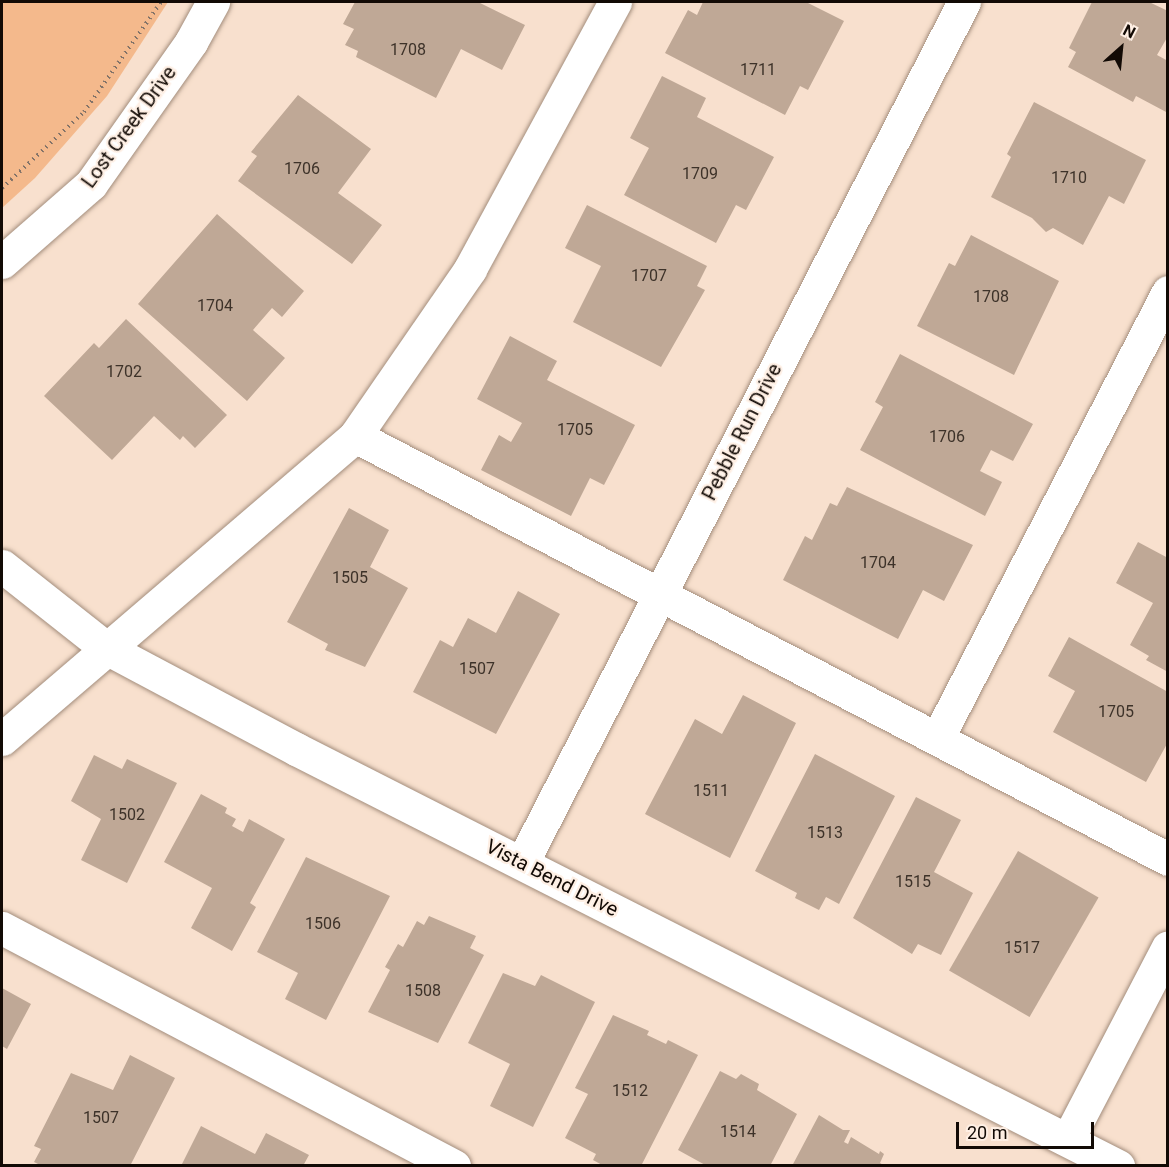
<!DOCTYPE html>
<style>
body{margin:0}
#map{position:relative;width:1169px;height:1167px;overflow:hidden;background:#f8e0ce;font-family:Roboto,sans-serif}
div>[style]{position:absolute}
.green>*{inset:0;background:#f4b98c}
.building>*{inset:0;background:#bfa896;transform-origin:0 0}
.path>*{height:4px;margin-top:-2px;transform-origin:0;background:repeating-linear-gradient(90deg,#837368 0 1.5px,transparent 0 6px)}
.roads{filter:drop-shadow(0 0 2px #a38d7c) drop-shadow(0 0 2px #a38d7c)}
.minor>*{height:33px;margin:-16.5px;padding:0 16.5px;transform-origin:16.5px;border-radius:16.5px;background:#fff}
span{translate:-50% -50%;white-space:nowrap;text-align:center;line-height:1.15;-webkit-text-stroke:4.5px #feefe4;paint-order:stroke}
.number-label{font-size:16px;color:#3d3229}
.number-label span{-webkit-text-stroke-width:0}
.street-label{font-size:20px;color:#120a05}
.frame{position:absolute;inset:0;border:3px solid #120a05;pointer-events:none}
.north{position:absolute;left:1091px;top:18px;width:60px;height:60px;-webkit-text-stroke:4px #feefe4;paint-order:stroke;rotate:27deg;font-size:16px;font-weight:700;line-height:24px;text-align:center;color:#120a05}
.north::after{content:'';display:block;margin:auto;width:21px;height:27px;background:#120a05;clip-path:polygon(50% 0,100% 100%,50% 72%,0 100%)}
.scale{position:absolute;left:956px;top:1122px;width:138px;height:27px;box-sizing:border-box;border:3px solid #120a05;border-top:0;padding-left:8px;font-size:18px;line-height:21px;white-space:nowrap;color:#120a05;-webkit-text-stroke:4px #feefe4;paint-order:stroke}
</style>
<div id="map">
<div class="green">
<div style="clip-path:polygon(2px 2px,168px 2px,107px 96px,35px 178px,2px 208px)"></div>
</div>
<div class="building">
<div style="clip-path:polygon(355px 2px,478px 2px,525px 25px,502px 70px,461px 49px,436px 98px,356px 57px,358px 51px,345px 45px,354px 29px,343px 24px)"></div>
<div style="clip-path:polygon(703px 2px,806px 2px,844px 21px,808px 90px,800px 86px,785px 115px,665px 53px,688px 10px,697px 15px)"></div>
<div style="clip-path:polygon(1092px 2px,1149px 2px,1168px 11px,1168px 36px,1157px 55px,1168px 61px,1168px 113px,1136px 96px,1133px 102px,1068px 67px,1076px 52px,1069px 48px)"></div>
<div style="clip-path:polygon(662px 76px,706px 98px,697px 117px,774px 157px,746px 210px,736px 205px,716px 243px,624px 195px,649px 148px,630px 138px)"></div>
<div style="clip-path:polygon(298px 95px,371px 149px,338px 193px,382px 225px,352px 264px,238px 181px,257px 156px,251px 152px)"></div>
<div style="clip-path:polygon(1034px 102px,1146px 160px,1124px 204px,1109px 196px,1083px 245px,1053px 228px,1046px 232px,1032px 218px,991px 197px,1011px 157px,1007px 154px)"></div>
<div style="clip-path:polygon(587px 205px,707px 266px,697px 286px,705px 290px,661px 367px,573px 322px,601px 266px,565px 248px)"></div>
<div style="clip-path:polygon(217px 214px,304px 291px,282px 317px,272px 308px,253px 330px,285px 358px,247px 401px,138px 304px)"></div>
<div style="clip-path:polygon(971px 235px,1059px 281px,1014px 375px,917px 326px,949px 263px,955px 266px)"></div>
<div style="clip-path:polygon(126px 319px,227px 415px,195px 448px,183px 436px,180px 440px,154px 416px,112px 460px,44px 396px,94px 343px,99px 348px)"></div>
<div style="clip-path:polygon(510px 336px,557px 361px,547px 380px,635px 425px,604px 485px,590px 478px,571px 516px,481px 470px,499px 435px,511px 442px,522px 423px,477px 399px)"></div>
<div style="clip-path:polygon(900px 354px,1033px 424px,1013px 461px,991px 450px,980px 471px,1002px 482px,985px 516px,860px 450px,883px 407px,875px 402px)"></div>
<div style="clip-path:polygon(847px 487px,973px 545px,944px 601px,923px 590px,898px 639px,783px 580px,805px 536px,812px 540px,830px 503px,837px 506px)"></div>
<div style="clip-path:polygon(349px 508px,389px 530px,370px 567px,408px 588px,365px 667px,325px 650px,328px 644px,287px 622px)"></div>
<div style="clip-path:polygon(1138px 542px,1168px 558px,1168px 672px,1146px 660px,1149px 656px,1130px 645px,1153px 603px,1116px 583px)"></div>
<div style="clip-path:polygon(518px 591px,560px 614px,496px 734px,413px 692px,440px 640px,453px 647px,468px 618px,496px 633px)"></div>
<div style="clip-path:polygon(1069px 637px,1168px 692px,1168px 742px,1146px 782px,1053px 732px,1075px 691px,1048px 676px)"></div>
<div style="clip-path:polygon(743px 695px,796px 723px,730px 858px,645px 814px,695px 719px,722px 734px)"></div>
<div style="clip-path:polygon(815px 754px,895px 796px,839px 904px,826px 897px,819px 910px,795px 898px,797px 893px,755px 871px)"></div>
<div style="clip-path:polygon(94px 755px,122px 769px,127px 759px,177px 783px,127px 883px,81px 860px,101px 819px,71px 801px)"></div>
<div style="clip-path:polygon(201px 794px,227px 808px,225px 813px,236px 819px,232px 826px,243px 832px,249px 819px,285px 839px,250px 903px,256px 907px,232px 951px,191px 928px,212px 888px,164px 862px)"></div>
<div style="clip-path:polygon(916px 797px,961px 820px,934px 872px,973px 893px,941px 955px,918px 944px,912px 954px,853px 918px)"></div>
<div style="left:1018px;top:851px;width:93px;height:138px;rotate:30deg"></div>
<div style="clip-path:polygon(306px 857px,390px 896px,326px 1020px,285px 999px,298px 973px,257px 952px)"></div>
<div style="clip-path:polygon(429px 916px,476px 936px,470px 948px,484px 955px,438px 1043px,368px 1012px,390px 970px,385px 967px,398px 944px,403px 947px,417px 921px,424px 925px)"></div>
<div style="clip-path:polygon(503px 973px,535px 986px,541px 975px,595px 1002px,533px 1127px,490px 1106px,510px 1064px,468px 1043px)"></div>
<div style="clip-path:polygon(2px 988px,31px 1004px,7px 1049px,2px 1046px)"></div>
<div style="clip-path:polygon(613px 1015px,649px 1031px,647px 1035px,666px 1044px,668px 1040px,698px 1055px,641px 1166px,604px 1166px,593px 1160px,596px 1154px,565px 1138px,588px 1094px,575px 1088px)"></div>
<div style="clip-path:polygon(130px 1055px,175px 1078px,130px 1166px,42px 1166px,34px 1162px,41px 1149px,34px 1146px,71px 1073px,113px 1090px)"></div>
<div style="clip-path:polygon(720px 1071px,736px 1079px,741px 1074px,759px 1084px,757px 1090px,797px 1114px,770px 1166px,707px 1166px,678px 1150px)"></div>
<div style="clip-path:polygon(819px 1115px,843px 1130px,850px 1130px,844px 1142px,848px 1144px,851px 1137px,879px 1154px,880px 1151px,884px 1154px,880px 1163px,885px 1166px,792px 1166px)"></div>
<div style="clip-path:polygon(201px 1126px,255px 1154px,266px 1133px,309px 1155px,303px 1166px,181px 1166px)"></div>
</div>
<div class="path">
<div style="left:2px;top:188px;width:112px;rotate:-42.8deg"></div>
<div style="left:84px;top:112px;width:134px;rotate:-55deg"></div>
</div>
<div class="roads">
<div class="minor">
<div style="left:2px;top:262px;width:118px;rotate:-41.2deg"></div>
<div style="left:91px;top:184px;width:174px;rotate:-54.8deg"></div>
<div style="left:191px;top:42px;width:46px;rotate:-61.2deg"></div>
<div style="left:355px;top:436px;width:916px;rotate:27.49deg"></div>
<div style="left:2px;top:566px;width:132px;rotate:38.3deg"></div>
<div style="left:106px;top:648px;width:215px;rotate:28deg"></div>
<div style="left:296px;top:749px;width:922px;rotate:26.9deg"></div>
<div style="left:2px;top:739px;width:465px;rotate:-40.6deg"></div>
<div style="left:355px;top:436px;width:203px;rotate:-55.4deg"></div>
<div style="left:470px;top:269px;width:304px;rotate:-61.5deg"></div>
<div style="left:937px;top:739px;width:503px;rotate:-62.67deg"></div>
<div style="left:522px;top:863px;width:968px;rotate:-62.83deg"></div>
<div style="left:2px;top:928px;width:511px;rotate:27.77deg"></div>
<div style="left:1068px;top:1139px;width:216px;rotate:-62.5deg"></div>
</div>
</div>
<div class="number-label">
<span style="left:408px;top:50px">1708</span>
<span style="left:758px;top:70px">1711</span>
<span style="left:302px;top:169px">1706</span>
<span style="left:700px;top:174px">1709</span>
<span style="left:1069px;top:178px">1710</span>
<span style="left:649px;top:276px">1707</span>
<span style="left:991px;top:297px">1708</span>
<span style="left:215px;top:306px">1704</span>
<span style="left:124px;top:372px">1702</span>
<span style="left:575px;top:430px">1705</span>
<span style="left:947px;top:437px">1706</span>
<span style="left:878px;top:563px">1704</span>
<span style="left:350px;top:578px">1505</span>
<span style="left:477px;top:669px">1507</span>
<span style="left:1116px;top:712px">1705</span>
<span style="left:711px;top:791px">1511</span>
<span style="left:127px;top:815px">1502</span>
<span style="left:825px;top:833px">1513</span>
<span style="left:913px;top:882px">1515</span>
<span style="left:323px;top:924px">1506</span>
<span style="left:1022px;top:948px">1517</span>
<span style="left:423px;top:991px">1508</span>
<span style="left:630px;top:1091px">1512</span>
<span style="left:101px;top:1118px">1507</span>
<span style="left:738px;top:1132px">1514</span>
</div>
<div class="street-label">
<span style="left:129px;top:127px;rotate:-54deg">Lost Creek Drive</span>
<span style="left:742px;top:432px;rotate:-63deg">Pebble Run Drive</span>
<span style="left:552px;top:878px;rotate:27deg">Vista Bend Drive</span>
</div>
<div class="frame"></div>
<div class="north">N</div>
<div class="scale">20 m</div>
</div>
